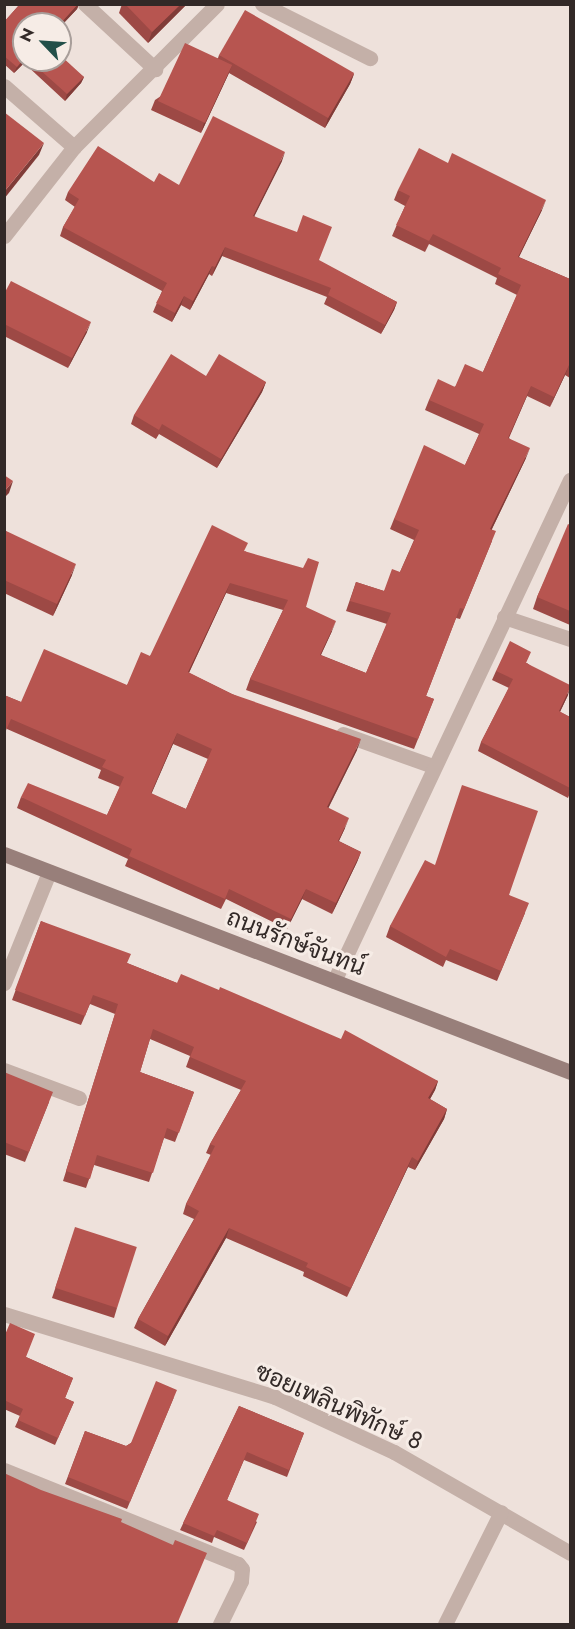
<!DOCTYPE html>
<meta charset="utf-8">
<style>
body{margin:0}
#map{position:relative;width:575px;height:1629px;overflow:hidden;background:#eee1db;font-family:Jost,Sarabun,sans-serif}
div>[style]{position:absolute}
.street>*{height:15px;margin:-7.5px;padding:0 7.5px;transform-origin:7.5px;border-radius:7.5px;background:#c4b0a8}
.secondary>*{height:15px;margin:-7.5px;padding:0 7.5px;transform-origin:7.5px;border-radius:7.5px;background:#987f7a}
.wall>*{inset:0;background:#9d4945}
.shaded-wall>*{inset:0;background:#803c38}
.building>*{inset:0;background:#b75550;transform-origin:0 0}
span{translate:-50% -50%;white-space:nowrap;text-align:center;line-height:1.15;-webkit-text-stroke:6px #f6ece6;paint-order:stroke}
.street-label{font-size:24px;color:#322927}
.frame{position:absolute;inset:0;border:6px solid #322927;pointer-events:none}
.north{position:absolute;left:12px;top:12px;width:60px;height:60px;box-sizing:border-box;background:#f6ece6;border:2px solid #a89e9a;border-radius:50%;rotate:295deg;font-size:16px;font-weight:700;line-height:24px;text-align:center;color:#322927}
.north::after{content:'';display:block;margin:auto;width:21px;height:27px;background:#224f49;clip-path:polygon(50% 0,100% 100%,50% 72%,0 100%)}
</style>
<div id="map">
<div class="street">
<div style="left:85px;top:4px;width:96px;rotate:42.9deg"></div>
<div style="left:262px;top:4px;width:121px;rotate:26.6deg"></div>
<div style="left:4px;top:86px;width:93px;rotate:41.1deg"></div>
<div style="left:4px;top:236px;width:113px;rotate:-51.8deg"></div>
<div style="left:74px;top:147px;width:202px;rotate:-45deg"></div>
<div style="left:504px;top:617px;width:70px;rotate:18.4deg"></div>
<div style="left:343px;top:734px;width:96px;rotate:19.6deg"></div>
<div style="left:334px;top:981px;width:554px;rotate:-64.78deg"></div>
<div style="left:4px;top:983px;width:120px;rotate:-67.9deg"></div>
<div style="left:4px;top:1070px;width:80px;rotate:20.5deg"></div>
<div style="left:4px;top:1314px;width:283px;rotate:17deg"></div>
<div style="left:275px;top:1397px;width:131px;rotate:24.8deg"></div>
<div style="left:394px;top:1452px;width:203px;rotate:29.8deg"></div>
<div style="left:4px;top:1470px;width:252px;rotate:21.9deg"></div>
<div style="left:238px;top:1564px;width:6px;rotate:51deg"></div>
<div style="left:242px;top:1569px;width:12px;rotate:95deg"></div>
<div style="left:241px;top:1581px;width:48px;rotate:116deg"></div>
<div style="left:445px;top:1624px;width:125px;rotate:-63.4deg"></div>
</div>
<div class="secondary">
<div style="left:4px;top:854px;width:607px;rotate:21.06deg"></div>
</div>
<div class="wall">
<div style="clip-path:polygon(20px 4px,79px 4px,77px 9px,60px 27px,60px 24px,24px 24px,24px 60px,60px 60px,84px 77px,81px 83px,65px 101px,24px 63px,14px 73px,4px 64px,4px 22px)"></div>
<div style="clip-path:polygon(122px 4px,187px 4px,148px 43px,119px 13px)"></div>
<div style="clip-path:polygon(219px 55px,354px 74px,350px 84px,325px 128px,229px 73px,201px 133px,151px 110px,155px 100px,218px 58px)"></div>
<div style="clip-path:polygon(282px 161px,254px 216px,319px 261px,397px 302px,394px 310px,381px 334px,324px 304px,327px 297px,222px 256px,212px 276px,209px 274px,190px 310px,181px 305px,172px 322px,153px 312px,162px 291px,60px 236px,63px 227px,75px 207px,65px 200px,68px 192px,154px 182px,179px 185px)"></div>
<div style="clip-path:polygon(evenodd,398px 190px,542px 210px,519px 257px,570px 279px,570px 378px,565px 375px,550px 407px,527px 396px,509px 438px,526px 458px,492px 529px,492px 541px,460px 619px,456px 618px,426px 696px,434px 699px,414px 749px,246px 690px,250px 679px,283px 610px,226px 593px,189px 673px,232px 694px,357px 750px,328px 808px,345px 828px,339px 841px,361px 852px,357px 862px,332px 914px,302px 899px,287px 929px,226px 899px,221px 909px,125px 866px,128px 859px,17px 808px,21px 797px,107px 815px,120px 787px,98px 778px,101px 770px,7px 729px,4px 695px,21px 702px,127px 685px,150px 656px,245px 551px,332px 631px,321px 655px,366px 673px,387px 624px,346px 611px,356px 582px,384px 591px,400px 572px,414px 540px,390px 529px,394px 519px,465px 465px,479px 434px,425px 410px,429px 400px,483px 372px,517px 295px,495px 284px,497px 278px,429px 244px,425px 252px,392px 236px,405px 206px,394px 200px,398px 190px,173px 744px,208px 759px,186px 809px,151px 794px,173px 744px)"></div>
<div style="clip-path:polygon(4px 294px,87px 332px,68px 368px,4px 336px)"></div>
<div style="clip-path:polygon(206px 376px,266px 382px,262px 392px,217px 468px,159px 434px,156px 439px,131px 424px,134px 415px)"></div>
<div style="clip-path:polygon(570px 525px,570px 625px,533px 609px,537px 597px)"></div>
<div style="clip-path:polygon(4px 530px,72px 575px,53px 616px,4px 593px)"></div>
<div style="clip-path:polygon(527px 663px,568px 695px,560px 712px,570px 717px,570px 793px,568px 798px,478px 751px,481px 742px,509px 688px,492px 680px,496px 671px)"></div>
<div style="clip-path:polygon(435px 865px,509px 895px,525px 913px,497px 981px,446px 960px,443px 967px,386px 937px,390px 926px)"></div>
<div style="clip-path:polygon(41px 921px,127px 963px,177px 983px,438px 1081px,435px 1090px,430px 1099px,447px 1109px,444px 1119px,415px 1170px,408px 1167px,347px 1297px,303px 1276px,304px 1272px,226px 1238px,165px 1346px,134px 1328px,138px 1319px,194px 1219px,183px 1214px,186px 1204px,211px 1155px,206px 1153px,210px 1144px,241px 1090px,186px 1067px,190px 1056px,150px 1039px,140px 1072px,194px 1092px,175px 1142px,164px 1138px,149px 1182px,94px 1165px,86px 1188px,63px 1181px,115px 1014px,90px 1004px,81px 1025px,12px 1000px)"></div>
<div style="clip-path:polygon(4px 1072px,49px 1102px,25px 1162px,4px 1154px)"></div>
<div style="clip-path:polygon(72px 1238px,117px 1308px,114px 1318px,52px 1298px)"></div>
<div style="clip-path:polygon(4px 1337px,26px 1357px,73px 1378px,65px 1398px,74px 1402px,55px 1445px,15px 1427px,20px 1416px,4px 1409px)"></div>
<div style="clip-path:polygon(174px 1397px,127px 1509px,65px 1484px,85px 1431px,126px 1446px,131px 1443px)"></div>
<div style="clip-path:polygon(239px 1406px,304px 1433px,287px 1477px,244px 1460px,227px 1500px,257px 1522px,244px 1550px,214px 1537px,212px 1543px,180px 1530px)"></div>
</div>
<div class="shaded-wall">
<div style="clip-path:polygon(78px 4px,79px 4px,77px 9px,60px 27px,60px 24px)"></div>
<div style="clip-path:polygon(181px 4px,187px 4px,148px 43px,152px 32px)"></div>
<div style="clip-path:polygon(24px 59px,25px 60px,24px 63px,14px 73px,17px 67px)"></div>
<div style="clip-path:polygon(232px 65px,228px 75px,201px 133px,204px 123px)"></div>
<div style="clip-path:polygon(354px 74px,350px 84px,325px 128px,328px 118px)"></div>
<div style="clip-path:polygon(84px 77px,81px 83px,65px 101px,67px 94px)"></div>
<div style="clip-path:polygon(44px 143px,39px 155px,4px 199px,4px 192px)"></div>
<div style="clip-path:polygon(285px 152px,282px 161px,250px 225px,253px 216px)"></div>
<div style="clip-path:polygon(546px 200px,542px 210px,514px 267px,518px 257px)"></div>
<div style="clip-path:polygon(225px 247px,222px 256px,212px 276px,215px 267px)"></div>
<div style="clip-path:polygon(212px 266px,209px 274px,190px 310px,193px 301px)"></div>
<div style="clip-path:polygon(184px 296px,181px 305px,172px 322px,175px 313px)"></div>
<div style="clip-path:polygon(397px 302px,394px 310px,381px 334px,385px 325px)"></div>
<div style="clip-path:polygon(91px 322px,87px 332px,68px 368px,72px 358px)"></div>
<div style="clip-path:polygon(569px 365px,565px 375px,550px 407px,554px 397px)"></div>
<div style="clip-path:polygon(266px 382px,262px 392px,217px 468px,221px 459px)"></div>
<div style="clip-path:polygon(531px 386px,527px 396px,504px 448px,508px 438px)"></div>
<div style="clip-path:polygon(530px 448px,526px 458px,487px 539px,490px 529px)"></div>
<div style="clip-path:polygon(13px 481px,9px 493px,4px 498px,4px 492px)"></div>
<div style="clip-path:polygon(76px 564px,72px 575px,53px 616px,57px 604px)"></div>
<div style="clip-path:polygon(230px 583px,226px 593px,184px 683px,188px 672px)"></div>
<div style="clip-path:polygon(336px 621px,332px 631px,316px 665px,320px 655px)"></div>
<div style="clip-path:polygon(570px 688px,568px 695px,556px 720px,559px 711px)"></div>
<div style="clip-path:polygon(177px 733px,173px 744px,147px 804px,151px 793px)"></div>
<div style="clip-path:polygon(361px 739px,357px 750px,324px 817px,327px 807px)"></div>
<div style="clip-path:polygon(349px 818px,345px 828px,334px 851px,338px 841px)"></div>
<div style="clip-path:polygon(361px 852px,357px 862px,332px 914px,336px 903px)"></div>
<div style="clip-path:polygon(306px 889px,302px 899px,287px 929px,291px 919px)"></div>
<div style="clip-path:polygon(438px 1081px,435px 1090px,425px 1108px,428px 1098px)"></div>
<div style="clip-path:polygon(447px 1109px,444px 1119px,415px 1170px,418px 1161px)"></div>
<div style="clip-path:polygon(412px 1157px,408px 1167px,347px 1297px,351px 1288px)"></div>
<div style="clip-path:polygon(229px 1228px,226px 1238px,165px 1346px,168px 1336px)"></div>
</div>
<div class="building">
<div style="clip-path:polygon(20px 4px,78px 4px,60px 24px,24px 24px,24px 59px,17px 67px,4px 56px,4px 22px)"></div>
<div style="clip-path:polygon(125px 4px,181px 4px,152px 32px)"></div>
<div style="left:245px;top:10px;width:126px;height:52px;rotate:30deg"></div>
<div style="left:185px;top:43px;width:52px;height:64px;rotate:25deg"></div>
<div style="clip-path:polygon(60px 55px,84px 77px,67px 94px,29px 60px,60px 60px)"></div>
<div style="clip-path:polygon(4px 112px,44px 143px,4px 192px)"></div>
<div style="clip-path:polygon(213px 116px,285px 152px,253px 216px,297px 232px,303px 215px,332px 227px,319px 260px,397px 302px,385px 325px,328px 295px,331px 288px,225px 247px,215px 267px,212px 266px,193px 301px,184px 296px,175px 313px,156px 303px,167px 283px,63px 227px,79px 199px,68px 192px,98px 146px,154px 182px,159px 173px,179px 185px)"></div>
<div style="clip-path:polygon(evenodd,419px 148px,448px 163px,452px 153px,546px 200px,518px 257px,570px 279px,570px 366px,569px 365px,554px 397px,531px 386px,508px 438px,530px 448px,490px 529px,496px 531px,464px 609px,460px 608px,426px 696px,434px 699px,418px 739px,250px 679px,288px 600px,230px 583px,188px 672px,232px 694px,361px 739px,327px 807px,349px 818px,338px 841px,361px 852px,336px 903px,306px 889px,291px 919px,229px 889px,225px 899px,129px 856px,132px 849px,21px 797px,28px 783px,107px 815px,124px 777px,102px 767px,106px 760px,11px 719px,4px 735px,4px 695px,21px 702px,44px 649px,127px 685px,141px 652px,150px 656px,212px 525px,248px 543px,244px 551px,303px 568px,308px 558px,319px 562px,306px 607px,336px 621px,320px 655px,366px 673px,391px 613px,350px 601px,356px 582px,384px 591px,392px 569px,400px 572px,419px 530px,394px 519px,424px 445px,465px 465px,484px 424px,429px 400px,438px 379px,455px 387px,465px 364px,483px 372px,521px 285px,498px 274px,501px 268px,433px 234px,429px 241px,396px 225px,410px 196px,398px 190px,419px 148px,177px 733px,212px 749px,186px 809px,151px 793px,177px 733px)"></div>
<div style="clip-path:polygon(11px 281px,91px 322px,72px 358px,4px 324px,4px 294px)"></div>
<div style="clip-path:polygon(171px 354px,206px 376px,219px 354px,266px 382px,221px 459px,162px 424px,159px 430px,134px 415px)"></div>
<div style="clip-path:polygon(4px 475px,13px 481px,4px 492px)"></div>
<div style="clip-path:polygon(568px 524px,570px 525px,570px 611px,537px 597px)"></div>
<div style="clip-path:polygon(4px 530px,76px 564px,57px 604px,4px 580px)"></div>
<div style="clip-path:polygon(510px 641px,531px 652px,526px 663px,570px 685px,570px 688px,559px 711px,570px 717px,570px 788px,481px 742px,513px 679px,496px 671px)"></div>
<div style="clip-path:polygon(462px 785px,538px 811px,509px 895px,529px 903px,501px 971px,450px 949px,446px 957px,390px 926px,425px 860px,435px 865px)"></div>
<div style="clip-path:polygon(41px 921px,131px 954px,127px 963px,177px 983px,181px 974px,219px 990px,220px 987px,341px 1039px,345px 1030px,438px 1081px,428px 1098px,447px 1109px,418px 1161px,412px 1157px,351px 1288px,306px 1267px,308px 1263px,229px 1228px,168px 1336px,138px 1319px,199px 1211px,186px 1204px,215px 1146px,210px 1144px,246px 1081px,190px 1057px,194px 1047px,153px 1029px,140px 1072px,194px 1092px,179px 1133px,167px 1128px,153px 1173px,97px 1155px,90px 1179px,66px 1171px,118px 1004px,93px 995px,85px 1016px,15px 990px)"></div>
<div style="clip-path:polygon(4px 1072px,53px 1092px,29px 1152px,4px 1142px)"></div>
<div style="left:75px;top:1227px;width:65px;height:64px;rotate:18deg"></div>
<div style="clip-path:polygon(10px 1323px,35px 1334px,26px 1357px,73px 1378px,65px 1398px,74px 1402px,58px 1438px,18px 1420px,23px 1409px,4px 1400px,4px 1337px)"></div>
<div style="clip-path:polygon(156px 1381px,177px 1390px,130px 1502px,68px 1477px,85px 1431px,126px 1446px,131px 1443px)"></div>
<div style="clip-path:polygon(239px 1406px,304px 1433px,289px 1470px,247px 1452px,227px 1500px,259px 1514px,247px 1543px,217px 1530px,214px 1536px,183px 1523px)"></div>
<div style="clip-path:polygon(4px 1473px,41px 1490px,122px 1519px,121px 1522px,173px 1545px,175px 1540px,207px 1553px,177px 1624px,4px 1624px)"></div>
</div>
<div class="street-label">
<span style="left:296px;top:942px;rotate:21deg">ถนนรักษ์จันทน์</span>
<span style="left:339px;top:1406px;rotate:24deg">ซอยเพลินพิทักษ์ 8</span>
</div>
<div class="frame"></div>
<div class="north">N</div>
</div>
